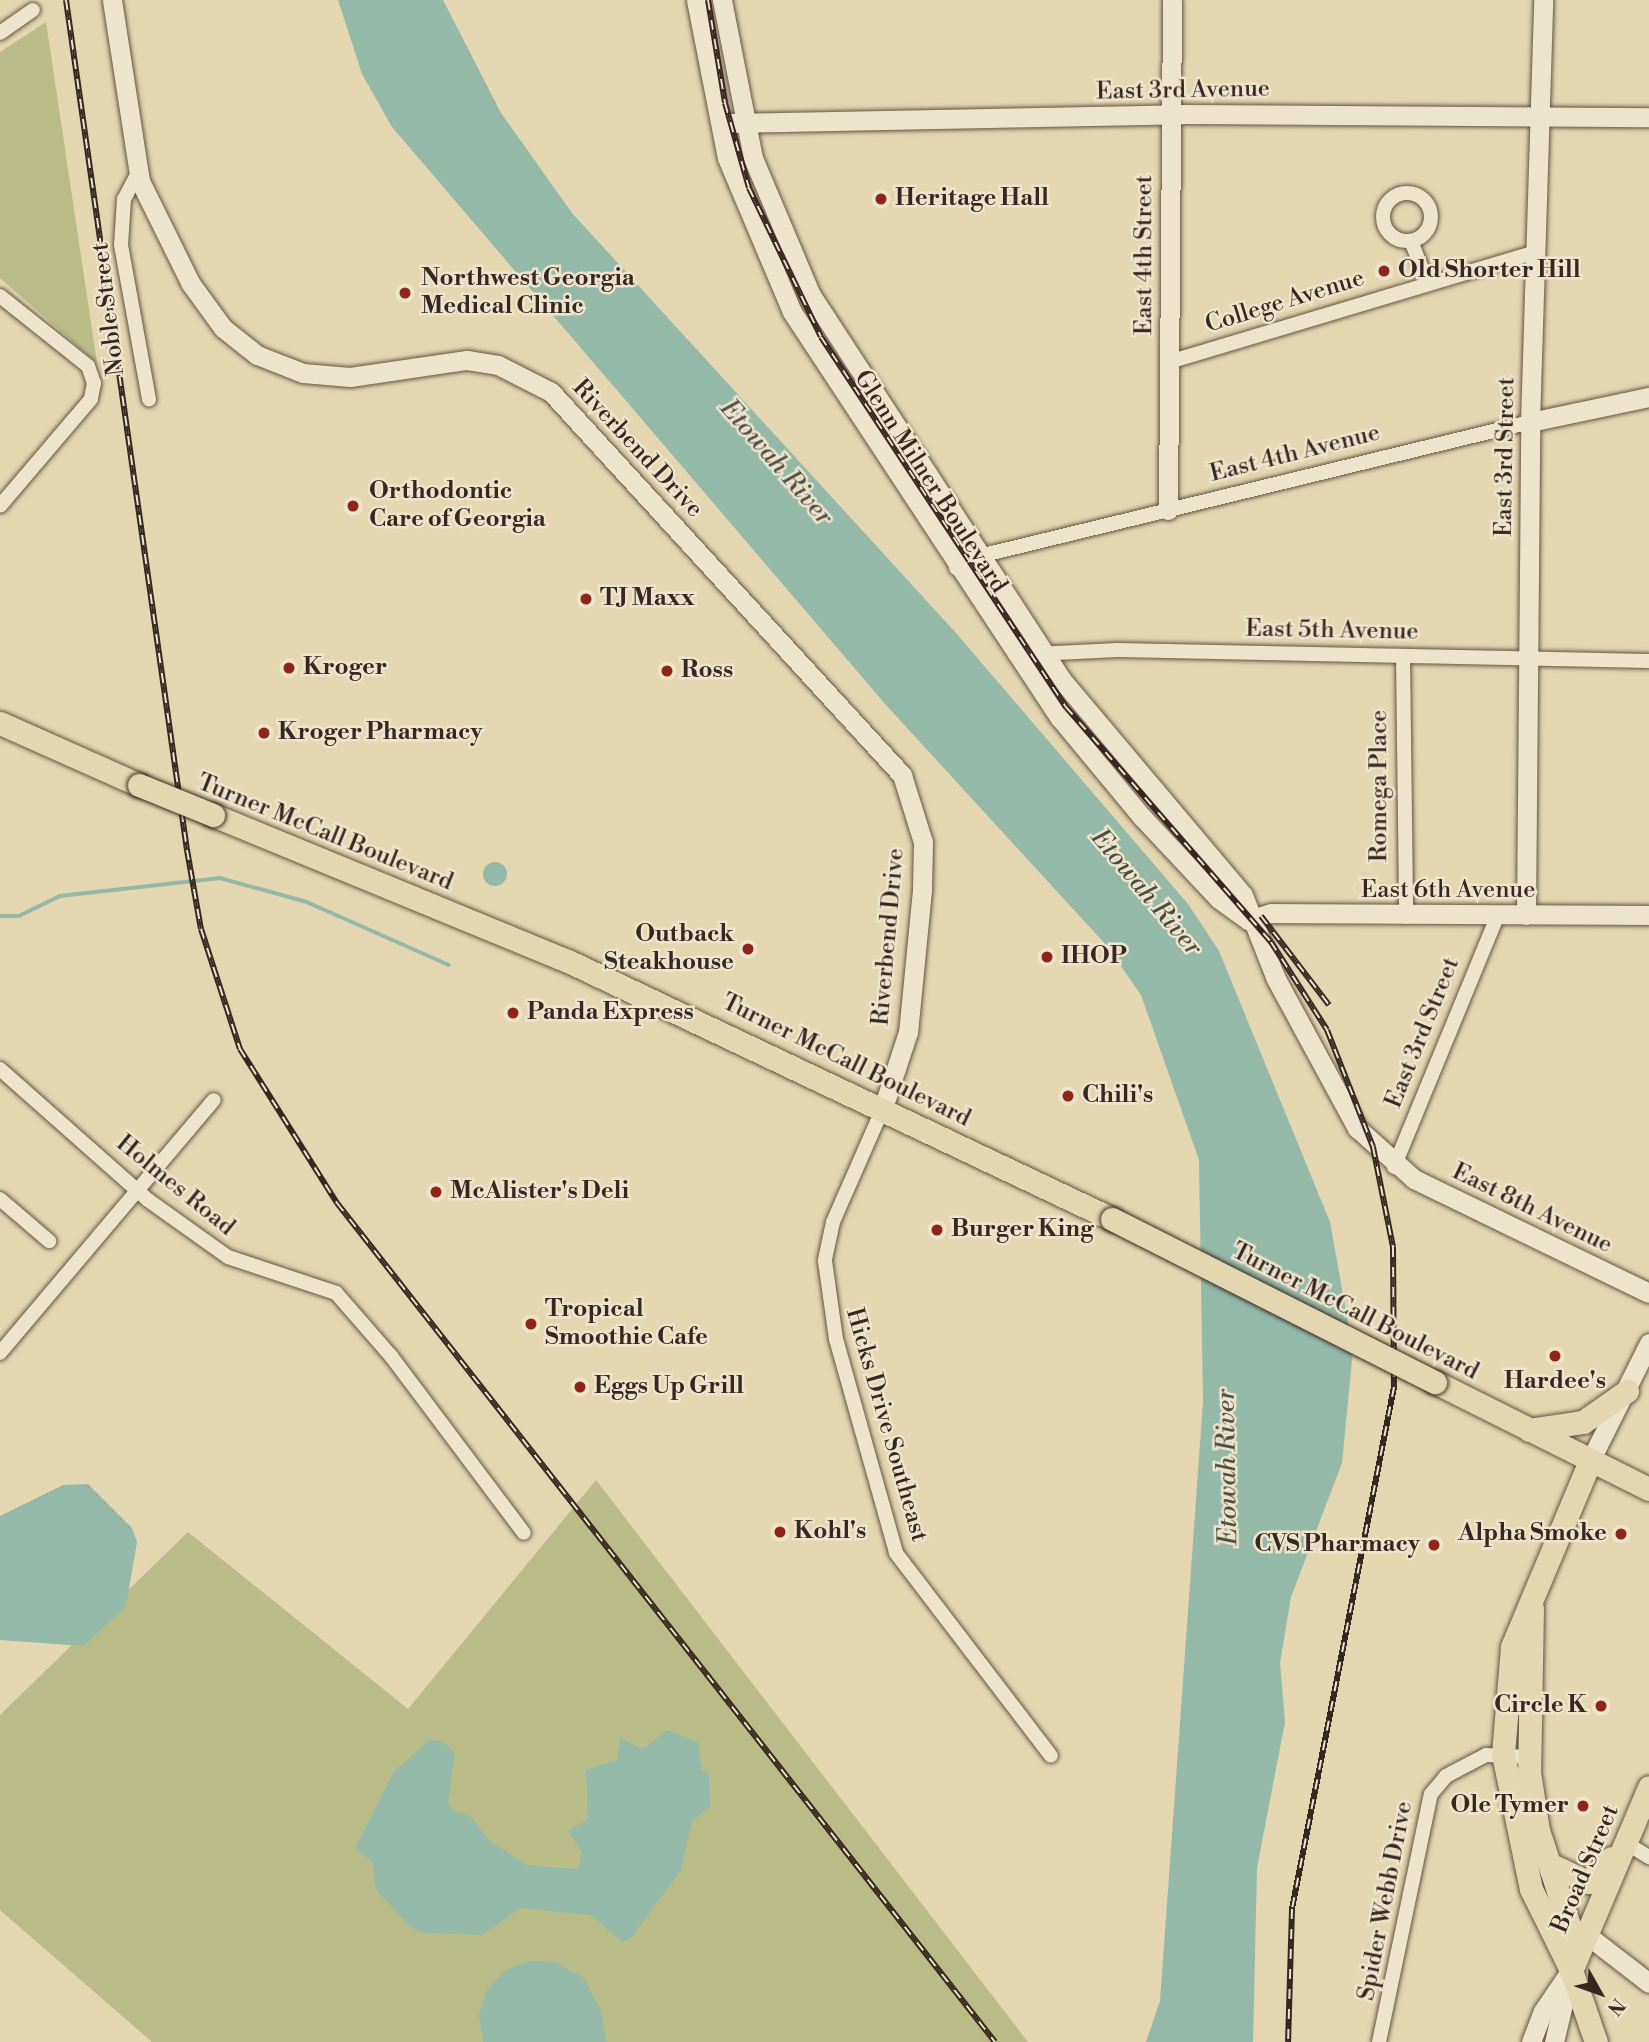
<!DOCTYPE html>
<style>
body{margin:0}
#map{position:relative;width:1649px;height:2042px;overflow:hidden;background:#e3d6b0;font-family:"Libre Bodoni",serif}
div>[style]{position:absolute}
.green>*{inset:0;background:#b9bc87}
.water>*{inset:0;background:#95b9a9}
.round{border-radius:50%}
.stream>*{height:3.5px;margin:-1.75px;padding:0 1.75px;transform-origin:1.75px;border-radius:1.75px;background:#95b9a9}
.roads{filter:drop-shadow(0 0 2px #635344) drop-shadow(0 0 2px #635344)}
.street>*{height:14px;margin:-7px;padding:0 7px;transform-origin:7px;border-radius:7px;background:#ede4cc}
.street>.ring{margin:-7px;padding:0;box-sizing:content-box;background:none;border:14px solid #ede4cc;border-radius:50%}
.secondary>*{height:19px;margin:-9.5px;padding:0 9.5px;transform-origin:9.5px;border-radius:9.5px;background:#ede4cc}
.primary>*{height:23px;margin:-11.5px;padding:0 11.5px;transform-origin:11.5px;border-radius:11.5px;background:#e3d6b0}
.rail>*{height:6px;margin-top:-3px;transform-origin:0;background:repeating-linear-gradient(90deg,#ede4cc 0 10px,#382720 0 20px);box-sizing:border-box;border-block:2px solid #382720}
.bridges{filter:drop-shadow(0 0 2px #382720) drop-shadow(0 0 2px #382720)}
.primary-bridge>*{height:23px;margin:-11.5px;padding:0 11.5px;transform-origin:11.5px;border-radius:11.5px;background:#e3d6b0}
.dots>*{width:19px;height:19px;translate:-50% -50%;box-sizing:border-box;border:4px solid #ede4cc;border-radius:50%}
span{translate:-50% -50%;white-space:nowrap;text-align:center;line-height:1.15;-webkit-text-stroke:5px #ede4cc;paint-order:stroke}
.street-label{font-size:24px;color:#382720}
.poi-label{font-size:24px;color:#382720;font-weight:700}
.left{translate:0 -50%;text-align:left}
.right{translate:-100% -50%;text-align:right}
.water-label{font-size:26px;color:#4f4c42;font-style:italic}
.north{position:absolute;left:1565px;top:1958px;width:70px;height:70px;-webkit-text-stroke:5px #ede4cc;paint-order:stroke;rotate:130deg;font-size:19px;font-weight:700;line-height:28px;text-align:center;color:#382720}
.north::after{content:'';display:block;margin:auto;width:24px;height:32px;background:#382720;clip-path:polygon(50% 0,100% 100%,50% 72%,0 100%)}
</style>
<div id="map">
<div class="green">
<div style="clip-path:polygon(46px 22px,97px 363px,0 278px,0 52px)"></div>
<div style="clip-path:polygon(596px 1480px,1028px 2042px,152px 2042px,0 1910px,0 1715px,188px 1532px,408px 1709px)"></div>
</div>
<div class="water">
<div style="clip-path:polygon(338px 0,443px 0,501px 113px,572px 213px,956px 633px,1188px 904px,1219px 951px,1330px 1222px,1353px 1350px,1342px 1463px,1291px 1597px,1280px 1663px,1285px 1722px,1257px 1868px,1253px 2042px,1146px 2042px,1160px 2001px,1203px 1402px,1199px 1160px,1141px 995px,1107px 946px,886px 705px,392px 127px,362px 74px)"></div>
<div class="round" style="left:483px;top:862px;width:24px;height:24px"></div>
<div style="clip-path:polygon(88px 1484px,132px 1528px,137px 1542px,126px 1606px,84px 1646px,0 1640px,0 1516px,63px 1485px)"></div>
<div style="clip-path:polygon(667px 1730px,698px 1742px,702px 1770px,709px 1775px,710px 1806px,692px 1822px,681px 1870px,630px 1939px,622px 1942px,591px 1915px,521px 1908px,482px 1935px,425px 1933px,410px 1927px,376px 1890px,373px 1863px,355px 1848px,393px 1773px,429px 1740px,442px 1741px,455px 1753px,448px 1803px,454px 1811px,470px 1816px,490px 1841px,527px 1865px,577px 1869px,582px 1852px,568px 1831px,588px 1819px,586px 1770px,617px 1760px,620px 1738px,643px 1749px)"></div>
<div style="clip-path:polygon(529px 1961px,555px 1962px,584px 1978px,600px 2009px,607px 2042px,483px 2042px,479px 2015px,487px 1990px,504px 1971px)"></div>
</div>
<div class="stream">
<div style="left:0;top:916px;width:19px"></div>
<div style="left:19px;top:916px;width:46px;rotate:-26deg"></div>
<div style="left:60px;top:896px;width:161px;rotate:-6.4deg"></div>
<div style="left:220px;top:878px;width:90px;rotate:15.4deg"></div>
<div style="left:307px;top:902px;width:155px;rotate:23.9deg"></div>
</div>
<div class="roads">
<div class="street">
<div style="left:0;top:33px;width:40px;rotate:-34.9deg"></div>
<div style="left:138px;top:173px;width:30px;rotate:118deg"></div>
<div style="left:124px;top:199px;width:46px;rotate:93.7deg"></div>
<div style="left:121px;top:245px;width:157px;rotate:79.7deg"></div>
<div class="ring" style="left:1383px;top:193px;width:34px;height:34px"></div>
<div style="left:1411px;top:241px;width:43px;rotate:68.2deg"></div>
<div style="left:0;top:296px;width:112px;rotate:38.5deg"></div>
<div style="left:88px;top:366px;width:18px;rotate:71deg"></div>
<div style="left:94px;top:383px;width:16px;rotate:101deg"></div>
<div style="left:91px;top:399px;width:140px;rotate:130.4deg"></div>
<div style="left:1169px;top:362px;width:383px;rotate:-16.7deg"></div>
<div style="left:956px;top:568px;width:39px;rotate:-23deg"></div>
<div style="left:992px;top:553px;width:554px;rotate:-13.68deg"></div>
<div style="left:1015px;top:655px;width:103px;rotate:-2.8deg"></div>
<div style="left:1118px;top:650px;width:531px;rotate:1.19deg"></div>
<div style="left:1403px;top:656px;width:261px;rotate:89.3deg"></div>
<div style="left:0;top:1069px;width:198px;rotate:41.5deg"></div>
<div style="left:148px;top:1200px;width:98px;rotate:35.5deg"></div>
<div style="left:228px;top:1257px;width:114px;rotate:18.4deg"></div>
<div style="left:336px;top:1293px;width:84px;rotate:48.9deg"></div>
<div style="left:391px;top:1356px;width:221px;rotate:53.1deg"></div>
<div style="left:883px;top:1108px;width:124px;rotate:113.7deg"></div>
<div style="left:833px;top:1222px;width:40px;rotate:102deg"></div>
<div style="left:825px;top:1261px;width:79px;rotate:82deg"></div>
<div style="left:836px;top:1339px;width:222px;rotate:74.3deg"></div>
<div style="left:896px;top:1553px;width:255px;rotate:52.6deg"></div>
<div style="left:1394px;top:1167px;width:270px;rotate:-67.6deg"></div>
<div style="left:0;top:1199px;width:65px;rotate:40.6deg"></div>
<div style="left:0;top:1353px;width:331px;rotate:-49.8deg"></div>
<div style="left:1623px;top:1841px;width:31px;rotate:32deg"></div>
<div style="left:1379px;top:2042px;width:253px;rotate:-78.2deg"></div>
<div style="left:1431px;top:1794px;width:23px;rotate:-50deg"></div>
<div style="left:1446px;top:1776px;width:45px;rotate:-27.7deg"></div>
<div style="left:1486px;top:1755px;width:42px;rotate:2.7deg"></div>
</div>
<div class="secondary">
<div style="left:112px;top:0;width:183px;rotate:81.2deg"></div>
<div style="left:140px;top:181px;width:115px;rotate:63.7deg"></div>
<div style="left:191px;top:284px;width:54px;rotate:54deg"></div>
<div style="left:223px;top:328px;width:43px;rotate:38.5deg"></div>
<div style="left:257px;top:355px;width:49px;rotate:21.4deg"></div>
<div style="left:303px;top:373px;width:47px;rotate:4.9deg"></div>
<div style="left:350px;top:377px;width:118px;rotate:-8.3deg"></div>
<div style="left:467px;top:360px;width:31px;rotate:9deg"></div>
<div style="left:498px;top:365px;width:59px;rotate:27deg"></div>
<div style="left:551px;top:392px;width:520px;rotate:47.5deg"></div>
<div style="left:902px;top:775px;width:70px;rotate:72.6deg"></div>
<div style="left:923px;top:842px;width:48px;rotate:91.2deg"></div>
<div style="left:922px;top:890px;width:143px;rotate:95.6deg"></div>
<div style="left:908px;top:1032px;width:80px;rotate:108.2deg"></div>
<div style="left:696px;top:0;width:161px;rotate:78.9deg"></div>
<div style="left:727px;top:158px;width:167px;rotate:67.1deg"></div>
<div style="left:792px;top:312px;width:486px;rotate:56.6deg"></div>
<div style="left:1060px;top:718px;width:129px;rotate:50.4deg"></div>
<div style="left:1142px;top:817px;width:112px;rotate:46.8deg"></div>
<div style="left:1219px;top:899px;width:36px;rotate:36deg"></div>
<div style="left:722px;top:0;width:161px;rotate:78.9deg"></div>
<div style="left:753px;top:158px;width:149px;rotate:67.1deg"></div>
<div style="left:811px;top:295px;width:458px;rotate:56.9deg"></div>
<div style="left:1061px;top:679px;width:282px;rotate:49.9deg"></div>
<div style="left:1243px;top:895px;width:90px;rotate:68.6deg"></div>
<div style="left:1276px;top:979px;width:170px;rotate:61.5deg"></div>
<div style="left:1357px;top:1128px;width:76px;rotate:41.8deg"></div>
<div style="left:1414px;top:1179px;width:261px;rotate:25.9deg"></div>
<div style="left:730px;top:123px;width:452px;rotate:-1.1deg"></div>
<div style="left:1182px;top:114px;width:467px;rotate:0.4deg"></div>
<div style="left:1530px;top:422px;width:122px;rotate:-11.9deg"></div>
<div style="left:1168px;top:510px;width:510px;rotate:-89.55deg"></div>
<div style="left:1526px;top:915px;width:493px;rotate:-89.5deg"></div>
<div style="left:1530px;top:422px;width:422px;rotate:-88.2deg"></div>
<div style="left:1248px;top:920px;width:24px;rotate:-17deg"></div>
<div style="left:1271px;top:913px;width:378px;rotate:0.3deg"></div>
<div style="left:1590px;top:1461px;width:132px;rotate:-63.4deg"></div>
<div style="left:1587px;top:1935px;width:78px;rotate:37.7deg"></div>
<div style="left:1531px;top:2042px;width:33px;rotate:-69deg"></div>
<div style="left:1543px;top:2011px;width:50px;rotate:-55.7deg"></div>
<div style="left:1554px;top:2042px;width:69px;rotate:-76.6deg"></div>
</div>
<div class="primary">
<div style="left:0;top:723px;width:152px;rotate:24deg"></div>
<div style="left:213px;top:815px;width:384px;rotate:22.4deg"></div>
<div style="left:568px;top:961px;width:602px;rotate:25.37deg"></div>
<div style="left:1435px;top:1382px;width:239px;rotate:26.6deg"></div>
<div style="left:1529px;top:1430px;width:55px;rotate:-8.4deg"></div>
<div style="left:1583px;top:1422px;width:54px;rotate:-35.2deg"></div>
<div style="left:1590px;top:1461px;width:202px;rotate:112.8deg"></div>
<div style="left:1512px;top:1647px;width:107px;rotate:94.8deg"></div>
<div style="left:1503px;top:1754px;width:138px;rotate:78.3deg"></div>
<div style="left:1531px;top:1889px;width:90px;rotate:63.7deg"></div>
<div style="left:1571px;top:1970px;width:76px;rotate:70.9deg"></div>
<div style="left:1532px;top:1608px;width:164px;rotate:91deg"></div>
<div style="left:1529px;top:1772px;width:59px;rotate:81.2deg"></div>
<div style="left:1538px;top:1830px;width:100px;rotate:71.9deg"></div>
<div style="left:1569px;top:1925px;width:45px;rotate:87.5deg"></div>
<div style="left:1551px;top:1865px;width:41px;rotate:24.7deg"></div>
<div style="left:1588px;top:1882px;width:33px;rotate:-46deg"></div>
<div style="left:1574px;top:1964px;width:192px;rotate:-67deg"></div>
</div>
</div>
<div class="rail">
<div style="left:66px;top:0;width:859px;rotate:81.9deg"></div>
<div style="left:187px;top:850px;width:80px;rotate:80deg"></div>
<div style="left:201px;top:929px;width:126px;rotate:72deg"></div>
<div style="left:240px;top:1049px;width:182px;rotate:57.8deg"></div>
<div style="left:337px;top:1203px;width:1066px;rotate:51.89deg"></div>
<div style="left:708px;top:0;width:104px;rotate:80.6deg"></div>
<div style="left:725px;top:103px;width:88px;rotate:74.2deg"></div>
<div style="left:749px;top:188px;width:165px;rotate:64.2deg"></div>
<div style="left:821px;top:337px;width:444px;rotate:56.5deg"></div>
<div style="left:1066px;top:707px;width:312px;rotate:48.9deg"></div>
<div style="left:1271px;top:942px;width:104px;rotate:57.5deg"></div>
<div style="left:1327px;top:1030px;width:126px;rotate:68.5deg"></div>
<div style="left:1373px;top:1147px;width:102px;rotate:78.7deg"></div>
<div style="left:1393px;top:1247px;width:140px;rotate:89.6deg"></div>
<div style="left:1394px;top:1387px;width:532px;rotate:101.06deg"></div>
<div style="left:1292px;top:1909px;width:133px;rotate:91.7deg"></div>
<div style="left:1261px;top:916px;width:112px;rotate:52.6deg"></div>
</div>
<div class="bridges">
<div class="primary-bridge">
<div style="left:139px;top:785px;width:80px;rotate:22.1deg"></div>
<div style="left:1112px;top:1219px;width:362px;rotate:26.8deg"></div>
</div>
</div>
<div class="dots">
<div style="left:881px;top:199px;background:#8f2418"></div>
<div style="left:1384px;top:271px;background:#8f2418"></div>
<div style="left:405px;top:293px;background:#8f2418"></div>
<div style="left:353px;top:506px;background:#8f2418"></div>
<div style="left:586px;top:599px;background:#8f2418"></div>
<div style="left:289px;top:668px;background:#8f2418"></div>
<div style="left:667px;top:671px;background:#8f2418"></div>
<div style="left:264px;top:733px;background:#8f2418"></div>
<div style="left:748px;top:949px;background:#8f2418"></div>
<div style="left:1047px;top:957px;background:#8f2418"></div>
<div style="left:513px;top:1013px;background:#8f2418"></div>
<div style="left:1068px;top:1096px;background:#8f2418"></div>
<div style="left:436px;top:1192px;background:#8f2418"></div>
<div style="left:937px;top:1230px;background:#8f2418"></div>
<div style="left:531px;top:1324px;background:#8f2418"></div>
<div style="left:1555px;top:1356px;background:#8f2418"></div>
<div style="left:580px;top:1387px;background:#8f2418"></div>
<div style="left:780px;top:1532px;background:#8f2418"></div>
<div style="left:1621px;top:1534px;background:#8f2418"></div>
<div style="left:1434px;top:1545px;background:#8f2418"></div>
<div style="left:1601px;top:1706px;background:#8f2418"></div>
<div style="left:1583px;top:1806px;background:#8f2418"></div>
</div>
<div class="street-label">
<span style="left:1183px;top:91px;rotate:-1deg">East 3rd Avenue</span>
<span style="left:1145px;top:255px;rotate:-90deg">East 4th Street</span>
<span style="left:1285px;top:302px;rotate:-17deg">College Avenue</span>
<span style="left:109px;top:309px;rotate:-97deg">Noble Street</span>
<span style="left:637px;top:449px;rotate:47deg">Riverbend Drive</span>
<span style="left:1295px;top:454px;rotate:-14deg">East 4th Avenue</span>
<span style="left:1506px;top:457px;rotate:-89deg">East 3rd Street</span>
<span style="left:930px;top:482px;rotate:57deg">Glenn Milner Boulevard</span>
<span style="left:1332px;top:631px;rotate:1deg">East 5th Avenue</span>
<span style="left:1380px;top:786px;rotate:-90deg">Romega Place</span>
<span style="left:325px;top:833px;rotate:22deg">Turner McCall Boulevard</span>
<span style="left:1448px;top:891px">East 6th Avenue</span>
<span style="left:889px;top:937px;rotate:-85deg">Riverbend Drive</span>
<span style="left:1423px;top:1033px;rotate:-68deg">East 3rd Street</span>
<span style="left:846px;top:1061px;rotate:26deg">Turner McCall Boulevard</span>
<span style="left:175px;top:1186px;rotate:39deg">Holmes Road</span>
<span style="left:1532px;top:1209px;rotate:26deg">East 8th Avenue</span>
<span style="left:1355px;top:1312px;rotate:27deg">Turner McCall Boulevard</span>
<span style="left:886px;top:1425px;rotate:74deg">Hicks Drive Southeast</span>
<span style="left:1586px;top:1869px;rotate:-67deg">Broad Street</span>
<span style="left:1386px;top:1901px;rotate:-79deg">Spider Webb Drive</span>
</div>
<div class="poi-label">
<span class="left" style="left:895px;top:199px">Heritage Hall</span>
<span class="left" style="left:1398px;top:271px">Old Shorter Hill</span>
<span class="left" style="left:421px;top:293px">Northwest Georgia<br>Medical Clinic</span>
<span class="left" style="left:369px;top:506px">Orthodontic<br>Care of Georgia</span>
<span class="left" style="left:600px;top:599px">TJ Maxx</span>
<span class="left" style="left:303px;top:668px">Kroger</span>
<span class="left" style="left:681px;top:671px">Ross</span>
<span class="left" style="left:278px;top:733px">Kroger Pharmacy</span>
<span class="right" style="left:734px;top:949px">Outback<br>Steakhouse</span>
<span class="left" style="left:1061px;top:957px">IHOP</span>
<span class="left" style="left:527px;top:1013px">Panda Express</span>
<span class="left" style="left:1082px;top:1096px">Chili's</span>
<span class="left" style="left:450px;top:1192px">McAlister's Deli</span>
<span class="left" style="left:951px;top:1230px">Burger King</span>
<span class="left" style="left:545px;top:1324px">Tropical<br>Smoothie Cafe</span>
<span style="left:1555px;top:1382px">Hardee's</span>
<span class="left" style="left:594px;top:1387px">Eggs Up Grill</span>
<span class="left" style="left:794px;top:1532px">Kohl's</span>
<span class="right" style="left:1607px;top:1534px">Alpha Smoke</span>
<span class="right" style="left:1420px;top:1545px">CVS Pharmacy</span>
<span class="right" style="left:1587px;top:1706px">Circle K</span>
<span class="right" style="left:1569px;top:1806px">Ole Tymer</span>
</div>
<div class="water-label">
<span style="left:776px;top:463px;rotate:49deg">Etowah River</span>
<span style="left:1146px;top:893px;rotate:50deg">Etowah River</span>
<span style="left:1228px;top:1467px;rotate:-91deg">Etowah River</span>
</div>
<div class="north">N</div>
</div>
